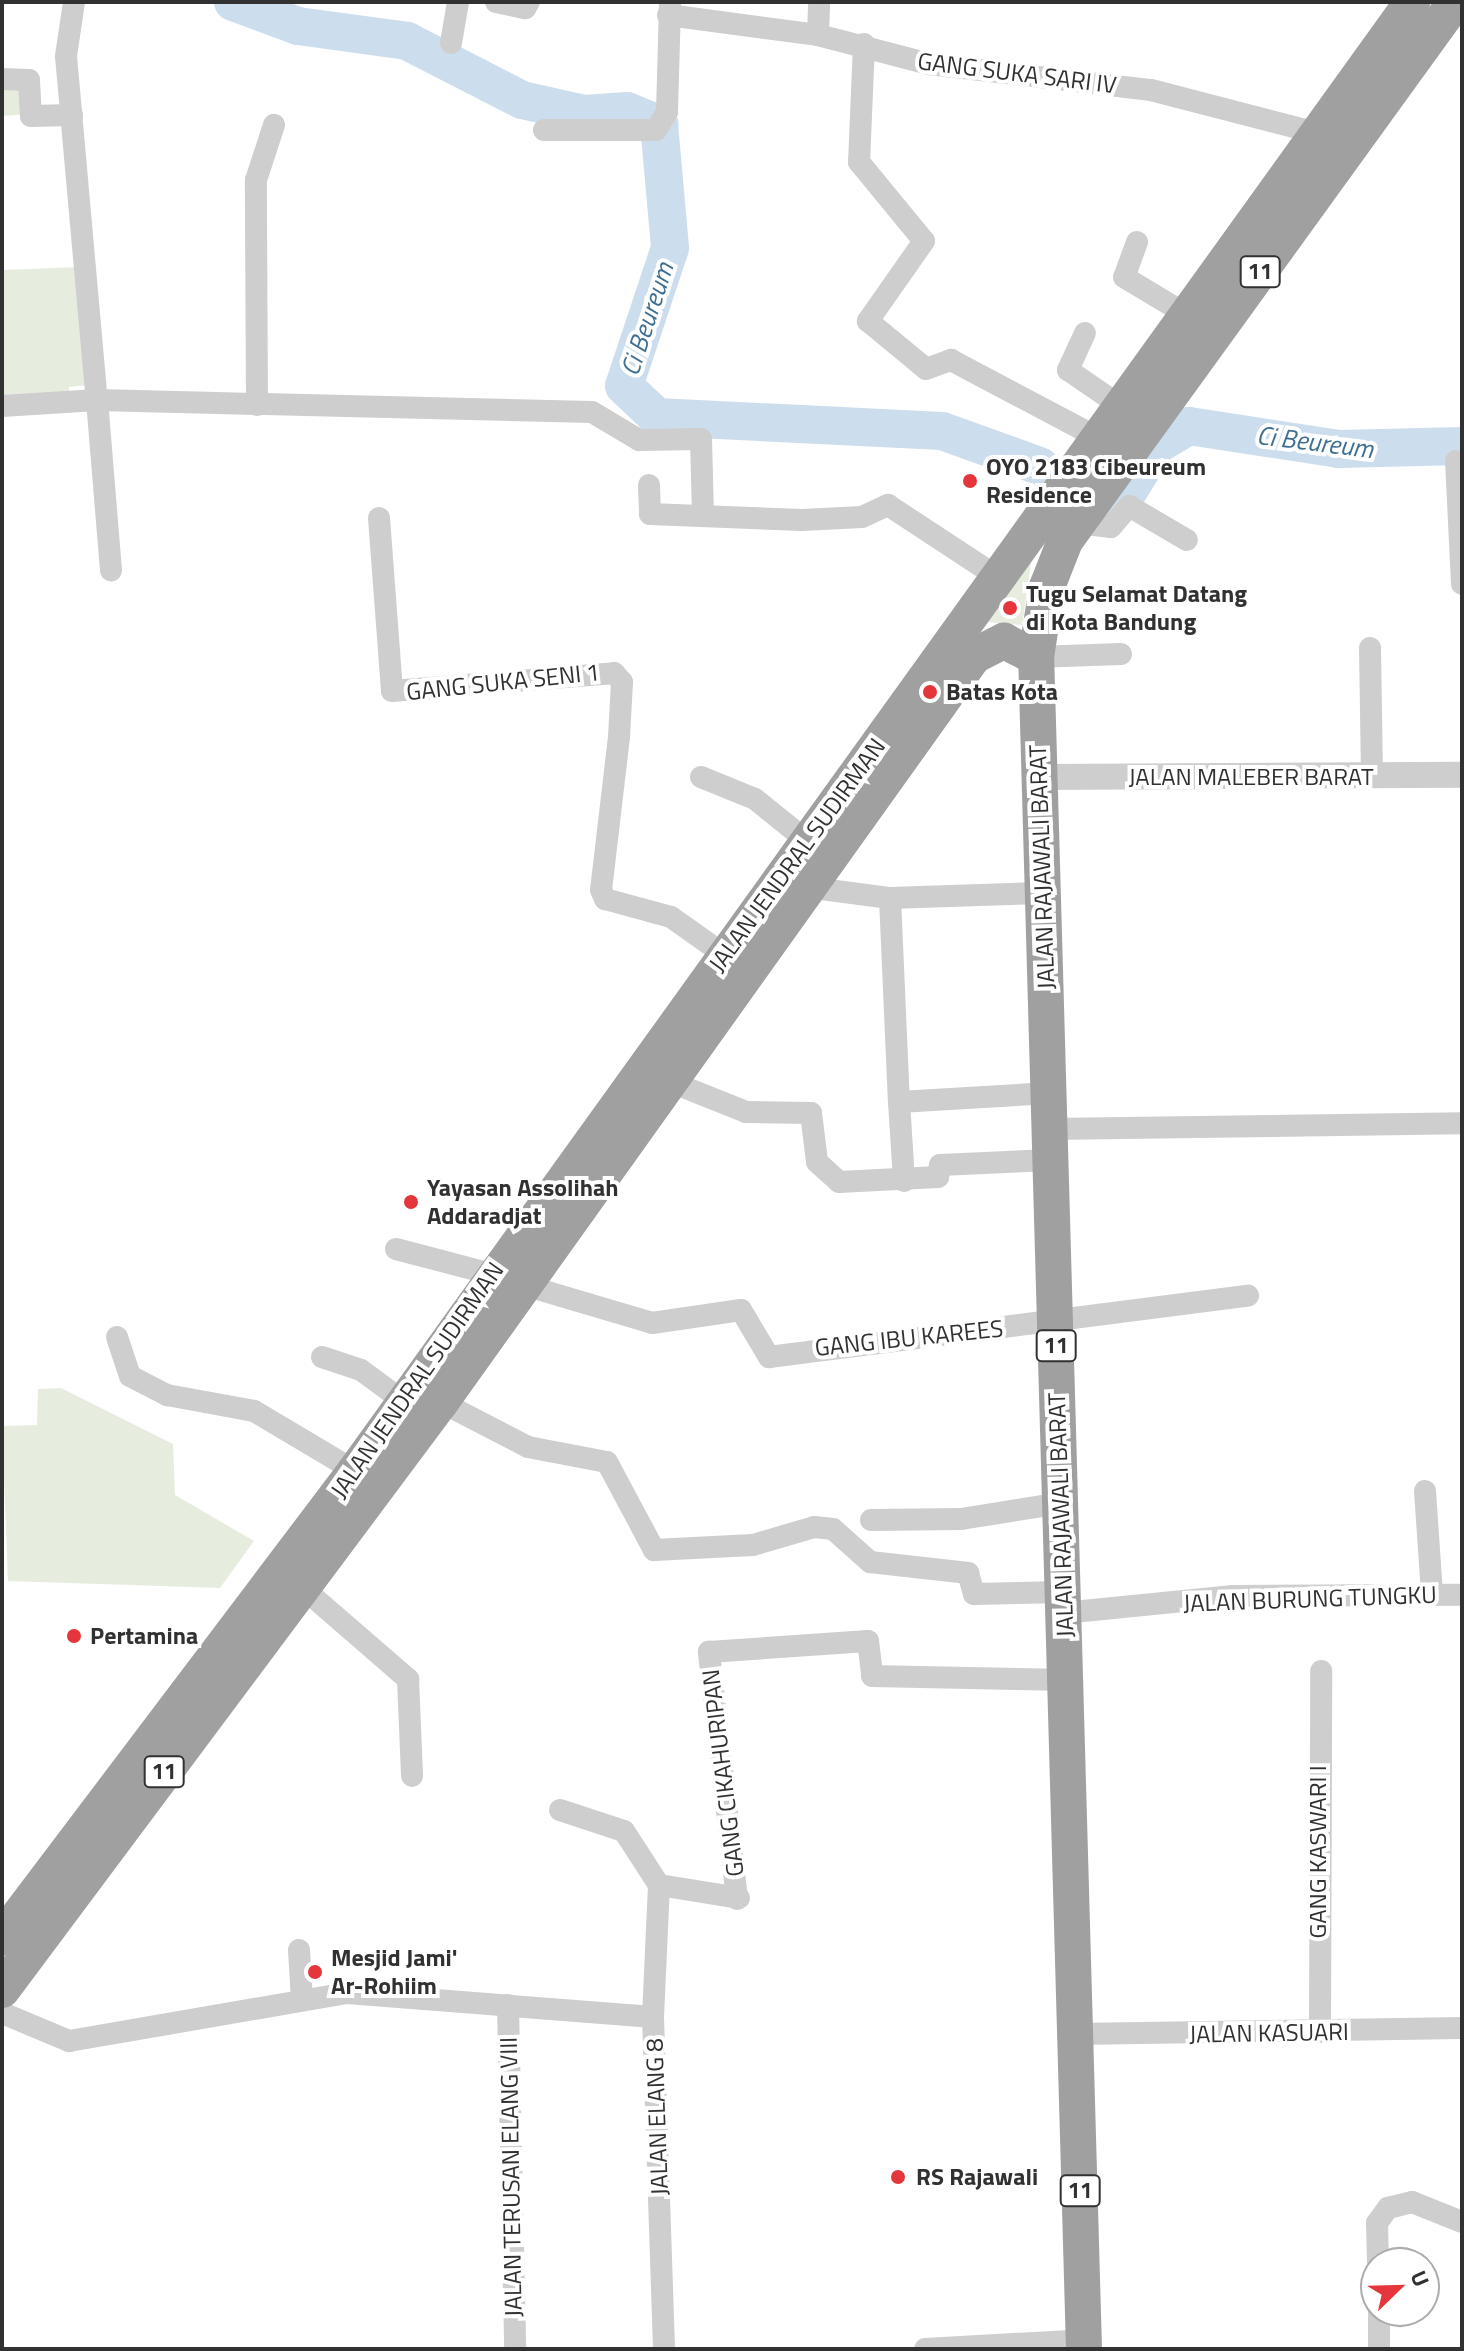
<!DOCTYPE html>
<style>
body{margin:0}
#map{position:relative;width:1464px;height:2351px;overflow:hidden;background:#fff;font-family:"Titillium Web",sans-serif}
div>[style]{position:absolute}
.green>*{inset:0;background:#e6eddf}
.river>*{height:38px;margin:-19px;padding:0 19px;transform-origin:19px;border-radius:19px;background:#ccdeed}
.minor>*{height:22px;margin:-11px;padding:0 11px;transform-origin:11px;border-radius:11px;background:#cecece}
.tertiary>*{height:26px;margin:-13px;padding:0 13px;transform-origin:13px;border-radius:13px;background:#cecece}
.trunk>*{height:36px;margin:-18px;padding:0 18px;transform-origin:18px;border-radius:18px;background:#a0a0a0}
.dots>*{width:22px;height:22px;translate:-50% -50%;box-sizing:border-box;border:4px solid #fff;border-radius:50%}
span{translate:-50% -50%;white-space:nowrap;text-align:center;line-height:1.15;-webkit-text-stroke:8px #fff;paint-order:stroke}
.shield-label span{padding:2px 6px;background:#fff;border:2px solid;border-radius:6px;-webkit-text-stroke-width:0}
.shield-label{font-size:22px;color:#313131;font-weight:700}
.street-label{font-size:24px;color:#313131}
.poi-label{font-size:24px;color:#313131;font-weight:700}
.left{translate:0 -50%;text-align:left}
.water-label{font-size:26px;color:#3e6f93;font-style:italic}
.frame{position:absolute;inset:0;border:4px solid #313131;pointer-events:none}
.north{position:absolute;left:1360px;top:2247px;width:80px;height:80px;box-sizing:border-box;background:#fff;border:2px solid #adadad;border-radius:50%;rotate:67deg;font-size:22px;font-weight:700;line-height:32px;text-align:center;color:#313131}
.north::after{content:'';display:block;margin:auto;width:28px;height:36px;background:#e4363b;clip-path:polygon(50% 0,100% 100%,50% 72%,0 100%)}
</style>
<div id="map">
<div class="green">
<div style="clip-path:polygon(2px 87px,21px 87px,29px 114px,2px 116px)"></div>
<div style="clip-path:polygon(79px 267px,89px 385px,69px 387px,69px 404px,2px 407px,2px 270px)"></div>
<div style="clip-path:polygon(1031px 562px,1022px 625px,976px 621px)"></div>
<div style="clip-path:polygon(61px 1388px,173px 1444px,175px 1495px,254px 1541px,220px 1588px,8px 1581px,2px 1426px,37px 1425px,38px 1389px)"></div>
</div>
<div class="river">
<div style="left:233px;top:2px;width:69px;rotate:20.3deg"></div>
<div style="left:298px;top:26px;width:110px;rotate:7.8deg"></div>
<div style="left:407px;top:41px;width:129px;rotate:27.2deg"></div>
<div style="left:522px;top:100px;width:64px;rotate:12.7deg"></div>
<div style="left:584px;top:114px;width:43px;rotate:-4deg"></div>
<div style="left:627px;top:111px;width:35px;rotate:22deg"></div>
<div style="left:659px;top:124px;width:124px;rotate:84.9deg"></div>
<div style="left:670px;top:248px;width:145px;rotate:108.4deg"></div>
<div style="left:624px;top:386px;width:45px;rotate:43.2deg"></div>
<div style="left:657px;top:417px;width:285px;rotate:2.8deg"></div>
<div style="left:942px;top:431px;width:104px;rotate:19.7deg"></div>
<div style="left:1108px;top:501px;width:19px;rotate:-18deg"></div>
<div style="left:1126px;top:495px;width:59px;rotate:-58.2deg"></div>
<div style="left:1157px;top:445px;width:37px;rotate:-31deg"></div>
<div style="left:1189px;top:426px;width:152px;rotate:8.7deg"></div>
<div style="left:1339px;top:449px;width:123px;rotate:-1.4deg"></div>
</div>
<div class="minor">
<div style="left:74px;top:2px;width:55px;rotate:98.4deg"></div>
<div style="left:66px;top:56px;width:345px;rotate:84.9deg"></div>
<div style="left:97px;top:400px;width:495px;rotate:1.4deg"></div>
<div style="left:592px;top:412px;width:55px;rotate:30.8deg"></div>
<div style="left:639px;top:440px;width:62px;rotate:-0.9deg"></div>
<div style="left:701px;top:439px;width:77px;rotate:88.5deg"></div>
<div style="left:496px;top:2px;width:30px;rotate:12deg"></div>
<div style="left:525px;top:8px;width:7px;rotate:-56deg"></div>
<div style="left:668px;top:15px;width:151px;rotate:7.6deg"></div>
<div style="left:818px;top:35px;width:115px;rotate:14.6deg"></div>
<div style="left:929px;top:64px;width:224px;rotate:6.7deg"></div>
<div style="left:1151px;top:90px;width:171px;rotate:14.5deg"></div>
<div style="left:818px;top:35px;width:33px;rotate:-88deg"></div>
<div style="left:451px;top:43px;width:42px;rotate:-80.3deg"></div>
<div style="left:864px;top:44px;width:118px;rotate:92.4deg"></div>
<div style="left:859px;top:162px;width:102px;rotate:50.6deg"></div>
<div style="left:924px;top:241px;width:98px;rotate:125deg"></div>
<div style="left:868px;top:321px;width:75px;rotate:39.6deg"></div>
<div style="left:926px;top:369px;width:27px;rotate:-20deg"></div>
<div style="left:951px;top:360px;width:171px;rotate:27.9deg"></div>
<div style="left:2px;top:79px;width:27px;rotate:2deg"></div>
<div style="left:29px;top:80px;width:36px;rotate:87deg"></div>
<div style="left:31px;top:116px;width:41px;rotate:-1.4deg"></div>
<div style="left:544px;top:130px;width:112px"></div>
<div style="left:656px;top:130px;width:21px;rotate:-59deg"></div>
<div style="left:667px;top:112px;width:109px;rotate:-88.4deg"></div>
<div style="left:1137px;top:242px;width:37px;rotate:110deg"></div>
<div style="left:1124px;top:277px;width:76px;rotate:31deg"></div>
<div style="left:1085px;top:333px;width:41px;rotate:114.7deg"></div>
<div style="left:1068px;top:370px;width:69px;rotate:34.4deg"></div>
<div style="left:257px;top:405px;width:225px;rotate:-90.3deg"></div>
<div style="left:256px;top:180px;width:58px;rotate:-71.9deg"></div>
<div style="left:2px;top:406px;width:95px;rotate:-3.6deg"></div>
<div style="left:97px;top:400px;width:171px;rotate:85.3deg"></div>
<div style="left:1456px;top:461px;width:123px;rotate:87.2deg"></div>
<div style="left:649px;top:485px;width:29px;rotate:88deg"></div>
<div style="left:650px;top:514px;width:152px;rotate:2.3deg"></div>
<div style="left:802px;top:520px;width:60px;rotate:-2.9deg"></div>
<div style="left:862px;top:517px;width:29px;rotate:-25deg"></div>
<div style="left:888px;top:505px;width:133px;rotate:33.3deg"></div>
<div style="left:379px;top:518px;width:173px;rotate:85.7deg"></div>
<div style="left:392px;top:691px;width:223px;rotate:-4.6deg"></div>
<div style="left:614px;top:673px;width:12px;rotate:48deg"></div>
<div style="left:622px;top:682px;width:55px;rotate:93.1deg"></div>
<div style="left:619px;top:737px;width:154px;rotate:96.7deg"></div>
<div style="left:601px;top:890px;width:10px;rotate:66deg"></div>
<div style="left:605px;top:899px;width:68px;rotate:15.3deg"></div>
<div style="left:671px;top:917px;width:64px;rotate:35.4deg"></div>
<div style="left:1078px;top:523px;width:33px;rotate:7deg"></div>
<div style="left:1111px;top:527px;width:28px;rotate:-49deg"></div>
<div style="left:1129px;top:506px;width:67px;rotate:30.4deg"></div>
<div style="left:1370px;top:648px;width:129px;rotate:89.1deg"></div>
<div style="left:1036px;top:657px;width:85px;rotate:-2deg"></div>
<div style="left:701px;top:777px;width:58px;rotate:22.2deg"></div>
<div style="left:755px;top:799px;width:67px;rotate:38.9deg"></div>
<div style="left:806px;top:887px;width:85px;rotate:7.5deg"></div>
<div style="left:890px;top:898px;width:153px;rotate:-1.9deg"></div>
<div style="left:890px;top:898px;width:204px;rotate:87.5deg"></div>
<div style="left:671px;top:1082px;width:81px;rotate:21.8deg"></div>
<div style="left:746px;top:1112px;width:65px;rotate:0.9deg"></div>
<div style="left:811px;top:1113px;width:49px;rotate:83deg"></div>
<div style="left:817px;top:1162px;width:30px;rotate:42deg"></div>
<div style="left:839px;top:1182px;width:99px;rotate:-2.9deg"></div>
<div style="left:938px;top:1177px;width:12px;rotate:-81deg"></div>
<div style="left:940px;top:1165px;width:111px;rotate:-2.6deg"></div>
<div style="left:1050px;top:1129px;width:412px;rotate:-0.8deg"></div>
<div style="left:904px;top:1181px;width:79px;rotate:-93.6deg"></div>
<div style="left:899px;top:1102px;width:150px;rotate:-3.4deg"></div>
<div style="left:396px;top:1249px;width:98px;rotate:14.7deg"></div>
<div style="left:524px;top:1285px;width:134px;rotate:16.5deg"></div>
<div style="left:652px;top:1323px;width:90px;rotate:-8.3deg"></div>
<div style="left:741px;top:1310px;width:55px;rotate:59.2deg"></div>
<div style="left:769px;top:1357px;width:483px;rotate:-7.3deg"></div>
<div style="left:117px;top:1337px;width:41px;rotate:71.6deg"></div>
<div style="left:130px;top:1376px;width:42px;rotate:27.2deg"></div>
<div style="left:167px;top:1395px;width:88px;rotate:10.4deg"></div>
<div style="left:254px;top:1411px;width:117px;rotate:30.7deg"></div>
<div style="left:322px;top:1357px;width:41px;rotate:18.4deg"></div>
<div style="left:361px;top:1370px;width:52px;rotate:36.4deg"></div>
<div style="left:441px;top:1402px;width:98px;rotate:27.3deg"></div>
<div style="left:528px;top:1447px;width:80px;rotate:10.8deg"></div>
<div style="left:607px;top:1462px;width:100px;rotate:61.9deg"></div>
<div style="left:654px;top:1550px;width:99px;rotate:-2.9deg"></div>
<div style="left:753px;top:1545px;width:64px;rotate:-16.4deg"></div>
<div style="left:814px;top:1527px;width:19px;rotate:6deg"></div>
<div style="left:833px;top:1529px;width:50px;rotate:41.7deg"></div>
<div style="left:870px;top:1562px;width:99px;rotate:6.4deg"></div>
<div style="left:968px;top:1573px;width:22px;rotate:74deg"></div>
<div style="left:974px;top:1594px;width:89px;rotate:-1.3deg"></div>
<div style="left:1425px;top:1491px;width:104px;rotate:86.1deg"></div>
<div style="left:871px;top:1520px;width:90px;rotate:-0.6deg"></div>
<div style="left:961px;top:1519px;width:101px;rotate:-9.1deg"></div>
<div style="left:304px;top:1589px;width:138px;rotate:40.9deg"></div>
<div style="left:408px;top:1679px;width:97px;rotate:87.6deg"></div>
<div style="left:1063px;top:1613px;width:171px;rotate:-5.7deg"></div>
<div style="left:1233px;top:1596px;width:229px;rotate:-0.3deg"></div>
<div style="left:560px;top:1810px;width:67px;rotate:18.2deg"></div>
<div style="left:624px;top:1831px;width:64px;rotate:57.1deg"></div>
<div style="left:659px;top:1885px;width:81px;rotate:9.2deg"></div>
<div style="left:659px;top:1885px;width:132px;rotate:92.6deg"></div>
<div style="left:653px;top:2017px;width:332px;rotate:88.1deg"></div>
<div style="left:737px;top:1899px;width:249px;rotate:-96.5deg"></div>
<div style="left:709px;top:1652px;width:159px;rotate:-4deg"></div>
<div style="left:868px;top:1641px;width:35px;rotate:83deg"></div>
<div style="left:872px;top:1676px;width:193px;rotate:1.2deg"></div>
<div style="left:299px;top:1950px;width:50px;rotate:86.6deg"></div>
<div style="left:508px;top:2005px;width:344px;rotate:88.8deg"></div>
<div style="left:2px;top:2013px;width:73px;rotate:22.7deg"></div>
<div style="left:69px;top:2041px;width:282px;rotate:-9.8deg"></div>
<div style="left:347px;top:1993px;width:307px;rotate:4.5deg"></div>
<div style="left:1320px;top:2032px;width:361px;rotate:-89.8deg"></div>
<div style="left:1076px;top:2034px;width:386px;rotate:-0.9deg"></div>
<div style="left:1378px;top:2263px;width:40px;rotate:-91.4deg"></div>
<div style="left:1377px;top:2223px;width:19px;rotate:-54deg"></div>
<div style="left:1388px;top:2208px;width:25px;rotate:-14deg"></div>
<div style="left:1412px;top:2202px;width:54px;rotate:21.8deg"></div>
<div style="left:1379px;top:2311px;width:38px;rotate:90deg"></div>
<div style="left:925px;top:2349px;width:159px;rotate:-3.2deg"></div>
</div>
<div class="tertiary">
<div style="left:1040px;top:777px;width:422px;rotate:-0.3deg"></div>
</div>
<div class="trunk">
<div style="left:2px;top:1938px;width:585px;rotate:-52.91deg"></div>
<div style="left:355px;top:1471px;width:1810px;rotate:-54.26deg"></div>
<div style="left:2px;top:1990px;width:734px;rotate:-53.26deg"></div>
<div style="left:441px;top:1402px;width:917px;rotate:-54.46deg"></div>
<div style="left:974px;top:656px;width:34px;rotate:-27deg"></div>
<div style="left:1004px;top:641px;width:36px;rotate:27deg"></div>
<div style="left:1084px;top:2349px;width:1693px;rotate:-91.62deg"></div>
<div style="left:1036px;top:657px;width:71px;rotate:-81.1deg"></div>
<div style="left:1047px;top:587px;width:49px;rotate:-68.6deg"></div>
<div style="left:1065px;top:541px;width:665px;rotate:-54.11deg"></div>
</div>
<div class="dots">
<div style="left:970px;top:481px;background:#e4363b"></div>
<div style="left:1010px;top:608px;background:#e4363b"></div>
<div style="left:930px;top:692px;background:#e4363b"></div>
<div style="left:411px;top:1202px;background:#e4363b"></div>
<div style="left:74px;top:1636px;background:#e4363b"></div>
<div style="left:315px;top:1972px;background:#e4363b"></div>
<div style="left:898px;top:2177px;background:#e4363b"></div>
</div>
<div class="shield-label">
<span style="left:1260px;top:272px">11</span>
<span style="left:1056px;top:1346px">11</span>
<span style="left:164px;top:1772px">11</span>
<span style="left:1080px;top:2191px">11</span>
</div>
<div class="street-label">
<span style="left:1017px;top:73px;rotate:7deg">GANG SUKA SARI IV</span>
<span style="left:503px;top:682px;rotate:-6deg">GANG SUKA SENI 1</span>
<span style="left:1251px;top:777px">JALAN MALEBER BARAT</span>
<span style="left:797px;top:855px;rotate:-54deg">JALAN JENDRAL SUDIRMAN</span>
<span style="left:1042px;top:867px;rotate:-92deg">JALAN RAJAWALI BARAT</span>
<span style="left:909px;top:1338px;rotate:-6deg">GANG IBU KAREES</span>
<span style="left:417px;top:1380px;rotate:-55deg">JALAN JENDRAL SUDIRMAN</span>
<span style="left:1061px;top:1515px;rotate:-92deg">JALAN RAJAWALI BARAT</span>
<span style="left:1310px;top:1599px;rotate:-2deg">JALAN BURUNG TUNGKU</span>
<span style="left:723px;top:1773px;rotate:-97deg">GANG CIKAHURIPAN</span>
<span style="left:1318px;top:1852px;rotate:-90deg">GANG KASWARI I</span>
<span style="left:1269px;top:2033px;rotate:-1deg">JALAN KASUARI</span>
<span style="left:657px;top:2117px;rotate:-92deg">JALAN ELANG 8</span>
<span style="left:511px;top:2177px;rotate:-91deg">JALAN TERUSAN ELANG VIII</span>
</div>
<div class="poi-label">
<span class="left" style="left:986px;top:481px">OYO 2183 Cibeureum<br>Residence</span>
<span class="left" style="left:1026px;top:608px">Tugu Selamat Datang<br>di Kota Bandung</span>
<span class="left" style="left:946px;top:692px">Batas Kota</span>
<span class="left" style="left:427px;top:1202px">Yayasan Assolihah<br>Addaradjat</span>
<span class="left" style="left:90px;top:1636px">Pertamina</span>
<span class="left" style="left:331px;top:1972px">Mesjid Jami'<br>Ar-Rohiim</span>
<span class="left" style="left:916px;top:2177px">RS Rajawali</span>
</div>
<div class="water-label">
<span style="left:647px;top:319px;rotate:-72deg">Ci Beureum</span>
<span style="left:1315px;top:442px;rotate:7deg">Ci Beureum</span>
</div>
<div class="frame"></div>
<div class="north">U</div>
</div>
